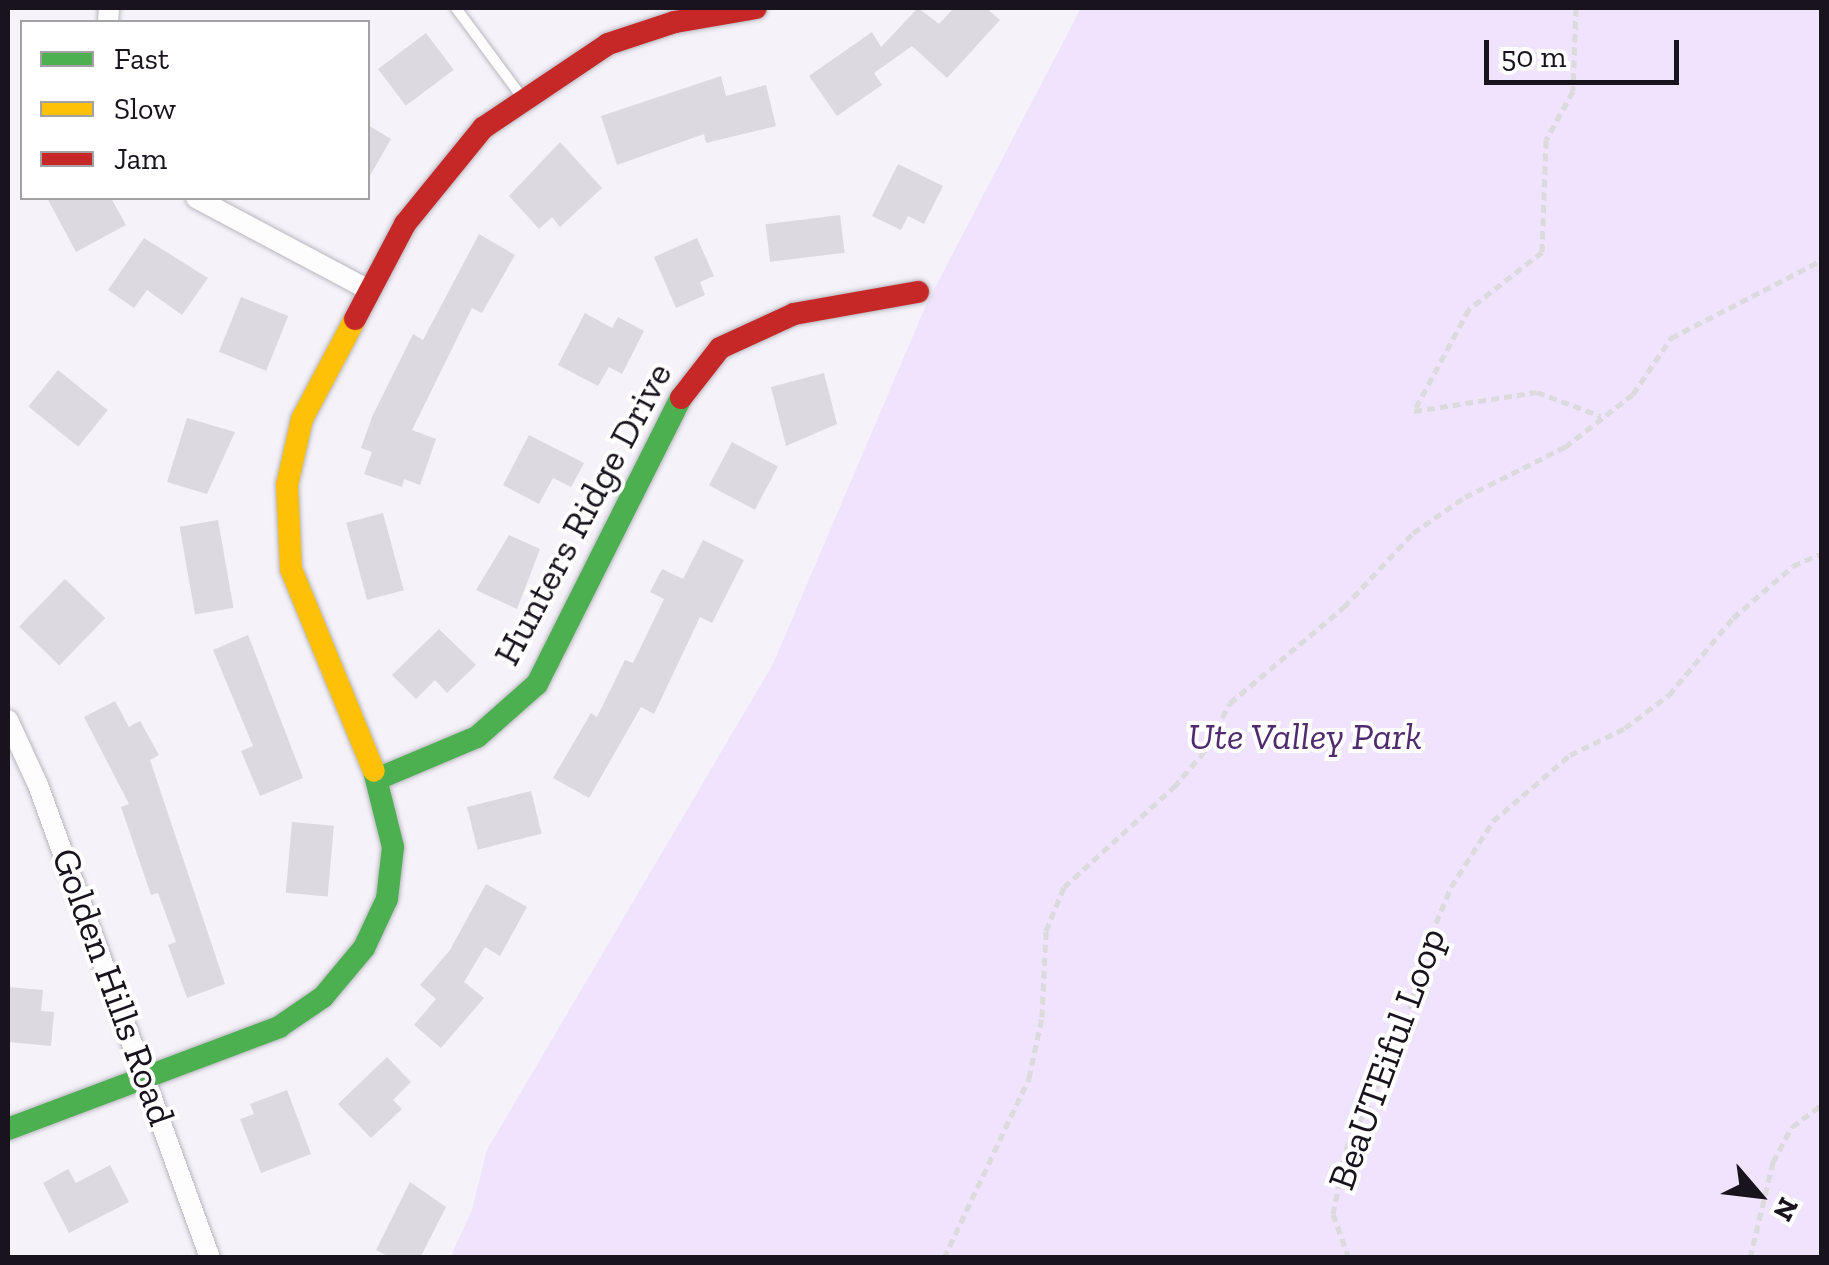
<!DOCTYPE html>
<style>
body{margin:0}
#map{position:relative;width:1829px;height:1265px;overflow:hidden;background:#f5f2fa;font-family:"Zilla Slab",serif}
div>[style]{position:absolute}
.green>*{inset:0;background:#efe3fd}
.building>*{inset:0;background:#dcd9e1;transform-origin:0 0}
.path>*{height:5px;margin-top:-2.5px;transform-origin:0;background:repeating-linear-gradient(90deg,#dcdadc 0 8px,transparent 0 13px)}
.roads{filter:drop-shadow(0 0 2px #b8b6bd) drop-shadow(0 0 2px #b8b6bd)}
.lane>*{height:10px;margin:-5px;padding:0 5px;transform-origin:5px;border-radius:5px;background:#fefdfe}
.street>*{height:20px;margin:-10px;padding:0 10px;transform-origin:10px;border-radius:10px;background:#fefdfe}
.fast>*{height:22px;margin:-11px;padding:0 11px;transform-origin:11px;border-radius:11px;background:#4caf50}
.slow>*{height:22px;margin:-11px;padding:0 11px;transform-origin:11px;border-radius:11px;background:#ffc107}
.jam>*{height:22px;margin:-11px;padding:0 11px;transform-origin:11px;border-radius:11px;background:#c62828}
span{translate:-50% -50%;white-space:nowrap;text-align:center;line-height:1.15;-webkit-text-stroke:8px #fff;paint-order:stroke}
.street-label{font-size:38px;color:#18131c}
.park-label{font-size:38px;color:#502b6d;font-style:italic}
.frame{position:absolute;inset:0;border:10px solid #18131c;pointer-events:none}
.legend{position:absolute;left:20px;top:20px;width:350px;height:180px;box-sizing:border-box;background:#fff;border:2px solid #a3a1a4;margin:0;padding:12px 18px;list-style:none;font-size:30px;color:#18131c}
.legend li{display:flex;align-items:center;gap:20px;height:50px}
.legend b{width:50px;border:2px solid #a3a1a4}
.north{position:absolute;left:1709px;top:1145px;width:100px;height:100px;-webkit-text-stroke:8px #fff;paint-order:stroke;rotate:118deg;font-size:28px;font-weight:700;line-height:40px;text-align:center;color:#18131c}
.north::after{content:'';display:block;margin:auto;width:35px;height:45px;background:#18131c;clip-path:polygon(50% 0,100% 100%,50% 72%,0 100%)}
.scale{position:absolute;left:1484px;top:40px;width:195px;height:45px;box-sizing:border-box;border:5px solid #18131c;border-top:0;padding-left:12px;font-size:30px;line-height:35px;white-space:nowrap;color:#18131c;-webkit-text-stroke:8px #fff;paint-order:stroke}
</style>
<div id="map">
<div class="green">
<div style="clip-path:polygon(1081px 8px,1821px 8px,1821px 1257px,450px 1258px,472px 1210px,487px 1150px,773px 664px,927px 303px)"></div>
</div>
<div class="building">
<div style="clip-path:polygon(918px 8px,939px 24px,954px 8px,986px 8px,1000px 20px,947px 78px,912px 46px,874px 73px,882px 85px,837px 116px,809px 76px,872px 32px,881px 47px)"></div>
<div style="left:426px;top:33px;width:46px;height:60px;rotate:53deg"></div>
<div style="clip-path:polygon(721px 76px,726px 96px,766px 85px,776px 126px,706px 143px,704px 134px,617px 165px,601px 116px)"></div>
<div style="clip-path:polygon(368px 125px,391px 139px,368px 179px)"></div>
<div style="clip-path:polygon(560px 142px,602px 188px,560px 227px,552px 217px,539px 229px,509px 196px)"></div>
<div style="clip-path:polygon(898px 164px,943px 186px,924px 224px,908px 216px,901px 230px,872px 216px)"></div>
<div style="clip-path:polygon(47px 198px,111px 198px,126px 225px,76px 252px)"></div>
<div style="left:840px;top:215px;width:38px;height:75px;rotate:83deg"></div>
<div style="clip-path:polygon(479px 234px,515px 255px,482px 313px,472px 308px,412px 430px,436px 439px,420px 485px,404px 479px,402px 487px,364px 474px,372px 452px,361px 448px,372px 417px,413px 334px,423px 340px)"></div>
<div style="clip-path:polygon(144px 238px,208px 278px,182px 315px,147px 290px,134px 308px,108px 290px)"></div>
<div style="clip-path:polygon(697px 238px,714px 276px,700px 282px,705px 295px,676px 308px,654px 257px)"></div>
<div style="left:241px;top:297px;width:51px;height:59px;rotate:22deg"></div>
<div style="clip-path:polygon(585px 313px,612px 328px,618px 317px,644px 331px,622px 374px,609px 367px,598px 386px,558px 365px)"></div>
<div style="left:58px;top:370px;width:64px;height:47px;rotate:39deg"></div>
<div style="clip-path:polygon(824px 373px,837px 424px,786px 446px,771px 387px)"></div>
<div style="clip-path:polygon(187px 418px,235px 432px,207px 494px,167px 482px)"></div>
<div style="clip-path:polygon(529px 435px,584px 463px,571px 487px,553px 478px,539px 504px,503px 485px)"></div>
<div style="left:732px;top:442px;width:52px;height:49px;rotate:28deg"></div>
<div style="left:383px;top:513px;width:80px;height:38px;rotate:75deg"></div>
<div style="left:218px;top:520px;width:89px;height:39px;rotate:80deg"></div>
<div style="clip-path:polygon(509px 535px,540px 549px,517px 609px,476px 590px)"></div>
<div style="clip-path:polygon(703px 540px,744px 560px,712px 623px,700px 617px,654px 714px,641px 707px,589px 798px,553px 778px,591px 713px,597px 717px,625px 660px,633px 663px,664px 599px,650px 592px,662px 569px,683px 579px)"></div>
<div style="left:65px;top:579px;width:56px;height:66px;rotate:44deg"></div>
<div style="clip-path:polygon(439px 629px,476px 665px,447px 693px,435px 680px,416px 699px,392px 675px)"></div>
<div style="clip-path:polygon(248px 635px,303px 778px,260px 796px,241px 751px,253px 746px,213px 650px)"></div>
<div style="clip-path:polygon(115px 701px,129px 727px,140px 721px,159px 755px,150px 760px,225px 984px,187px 998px,168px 945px,176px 942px,158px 893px,151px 895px,121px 807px,129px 804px,84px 717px)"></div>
<div style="left:531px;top:791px;width:44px;height:66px;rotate:76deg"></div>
<div style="left:292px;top:822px;width:42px;height:71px;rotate:5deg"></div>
<div style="clip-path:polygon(486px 884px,527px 907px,500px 956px,485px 947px,464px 982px,484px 998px,441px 1048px,414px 1025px,436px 999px,420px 985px,450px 950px)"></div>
<div style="clip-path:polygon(8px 987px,43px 990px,41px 1011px,54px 1012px,51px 1046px,8px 1042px)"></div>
<div style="clip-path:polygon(387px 1057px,411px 1082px,393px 1100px,402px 1109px,371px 1138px,338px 1104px)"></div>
<div style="clip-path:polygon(287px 1090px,311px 1154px,261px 1173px,240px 1119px,254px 1114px,250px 1104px)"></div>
<div style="clip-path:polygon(110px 1165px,129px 1202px,69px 1233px,43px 1183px,68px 1169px,76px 1183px)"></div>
<div style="clip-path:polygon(410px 1182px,446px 1207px,420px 1258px,391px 1258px,376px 1250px)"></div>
</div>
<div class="path">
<div style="left:1576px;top:8px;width:83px;rotate:92.1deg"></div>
<div style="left:1573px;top:91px;width:56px;rotate:118.9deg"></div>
<div style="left:1546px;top:140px;width:112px;rotate:92deg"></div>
<div style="left:1542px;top:252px;width:93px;rotate:142deg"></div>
<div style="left:1469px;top:309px;width:116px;rotate:118.3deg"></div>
<div style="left:1414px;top:411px;width:124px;rotate:-8.8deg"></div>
<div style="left:1537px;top:392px;width:68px;rotate:20.6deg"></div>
<div style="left:944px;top:1258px;width:199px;rotate:-64.7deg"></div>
<div style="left:1029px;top:1078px;width:62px;rotate:-78deg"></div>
<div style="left:1042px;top:1017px;width:86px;rotate:-87.3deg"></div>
<div style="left:1046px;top:931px;width:48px;rotate:-67.8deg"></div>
<div style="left:1064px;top:887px;width:149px;rotate:-42.3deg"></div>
<div style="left:1174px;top:787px;width:46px;rotate:-49.4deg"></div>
<div style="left:1204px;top:752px;width:55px;rotate:-62deg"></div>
<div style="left:1230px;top:703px;width:149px;rotate:-40.1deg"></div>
<div style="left:1344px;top:607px;width:101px;rotate:-47deg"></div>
<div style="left:1413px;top:533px;width:63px;rotate:-34.7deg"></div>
<div style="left:1465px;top:497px;width:112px;rotate:-26.6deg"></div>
<div style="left:1565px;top:447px;width:86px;rotate:-37.9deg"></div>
<div style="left:1633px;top:394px;width:68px;rotate:-55.8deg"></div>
<div style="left:1671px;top:338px;width:170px;rotate:-27.3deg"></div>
<div style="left:1349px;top:1258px;width:47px;rotate:-110deg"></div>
<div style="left:1333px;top:1214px;width:69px;rotate:-78.4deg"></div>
<div style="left:1347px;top:1146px;width:126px;rotate:-63deg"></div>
<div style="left:1404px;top:1034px;width:77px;rotate:-77.2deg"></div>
<div style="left:1421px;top:959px;width:78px;rotate:-67.4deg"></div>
<div style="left:1451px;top:887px;width:78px;rotate:-57.5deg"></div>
<div style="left:1493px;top:821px;width:101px;rotate:-40.6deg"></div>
<div style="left:1570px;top:755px;width:61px;rotate:-26.1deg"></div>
<div style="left:1625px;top:728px;width:55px;rotate:-36.9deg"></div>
<div style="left:1669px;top:695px;width:100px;rotate:-50.3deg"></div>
<div style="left:1733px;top:618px;width:79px;rotate:-40.9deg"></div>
<div style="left:1793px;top:566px;width:32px;rotate:-24deg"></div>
<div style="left:1750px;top:1258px;width:99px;rotate:-76.5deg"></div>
<div style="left:1773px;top:1162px;width:40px;rotate:-62deg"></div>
<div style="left:1792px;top:1127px;width:38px;rotate:-37deg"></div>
</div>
<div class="roads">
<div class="lane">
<div style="left:456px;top:8px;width:109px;rotate:53.5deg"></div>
</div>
<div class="street">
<div style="left:108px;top:22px;width:14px;rotate:-86deg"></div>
<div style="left:196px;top:198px;width:196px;rotate:28deg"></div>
<div style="left:8px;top:720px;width:72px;rotate:65.2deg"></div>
<div style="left:38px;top:785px;width:503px;rotate:70.02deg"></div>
</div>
<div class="fast">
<div style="left:377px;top:779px;width:108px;rotate:-22.8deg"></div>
<div style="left:477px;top:737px;width:80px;rotate:-41.5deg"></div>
<div style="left:537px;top:684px;width:320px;rotate:-63.3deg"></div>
<div style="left:8px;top:1129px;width:290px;rotate:-20.6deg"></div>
<div style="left:279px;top:1027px;width:53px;rotate:-34.3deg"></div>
<div style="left:323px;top:997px;width:64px;rotate:-50.1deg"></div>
<div style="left:364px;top:948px;width:54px;rotate:-64.9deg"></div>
<div style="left:387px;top:899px;width:52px;rotate:-83.4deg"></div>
<div style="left:393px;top:847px;width:78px;rotate:-104deg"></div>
</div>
<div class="slow">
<div style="left:355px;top:319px;width:113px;rotate:117.9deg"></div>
<div style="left:302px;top:419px;width:68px;rotate:102.8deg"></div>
<div style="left:287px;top:485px;width:84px;rotate:87.3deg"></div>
<div style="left:291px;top:569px;width:218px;rotate:67.7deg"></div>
</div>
<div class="jam">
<div style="left:355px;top:319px;width:107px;rotate:-62.2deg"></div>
<div style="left:405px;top:224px;width:124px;rotate:-50.9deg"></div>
<div style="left:483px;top:128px;width:151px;rotate:-33.9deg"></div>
<div style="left:608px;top:44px;width:71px;rotate:-18.2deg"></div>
<div style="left:675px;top:22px;width:82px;rotate:-9.8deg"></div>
<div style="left:681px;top:398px;width:63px;rotate:-52deg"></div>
<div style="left:720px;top:348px;width:81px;rotate:-24.7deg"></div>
<div style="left:794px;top:314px;width:126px;rotate:-10.1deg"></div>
</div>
</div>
<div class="street-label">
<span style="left:583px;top:514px;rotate:-62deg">Hunters Ridge Drive</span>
<span style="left:113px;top:987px;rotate:70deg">Golden Hills Road</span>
<span style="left:1387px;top:1059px;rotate:-70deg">BeaUTEiful Loop</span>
</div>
<div class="park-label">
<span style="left:1305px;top:737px">Ute Valley Park</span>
</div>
<div class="frame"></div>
<ul class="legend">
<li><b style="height:12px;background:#4caf50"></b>Fast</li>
<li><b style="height:12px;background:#ffc107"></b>Slow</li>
<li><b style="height:12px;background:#c62828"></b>Jam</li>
</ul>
<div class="north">N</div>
<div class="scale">50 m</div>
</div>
